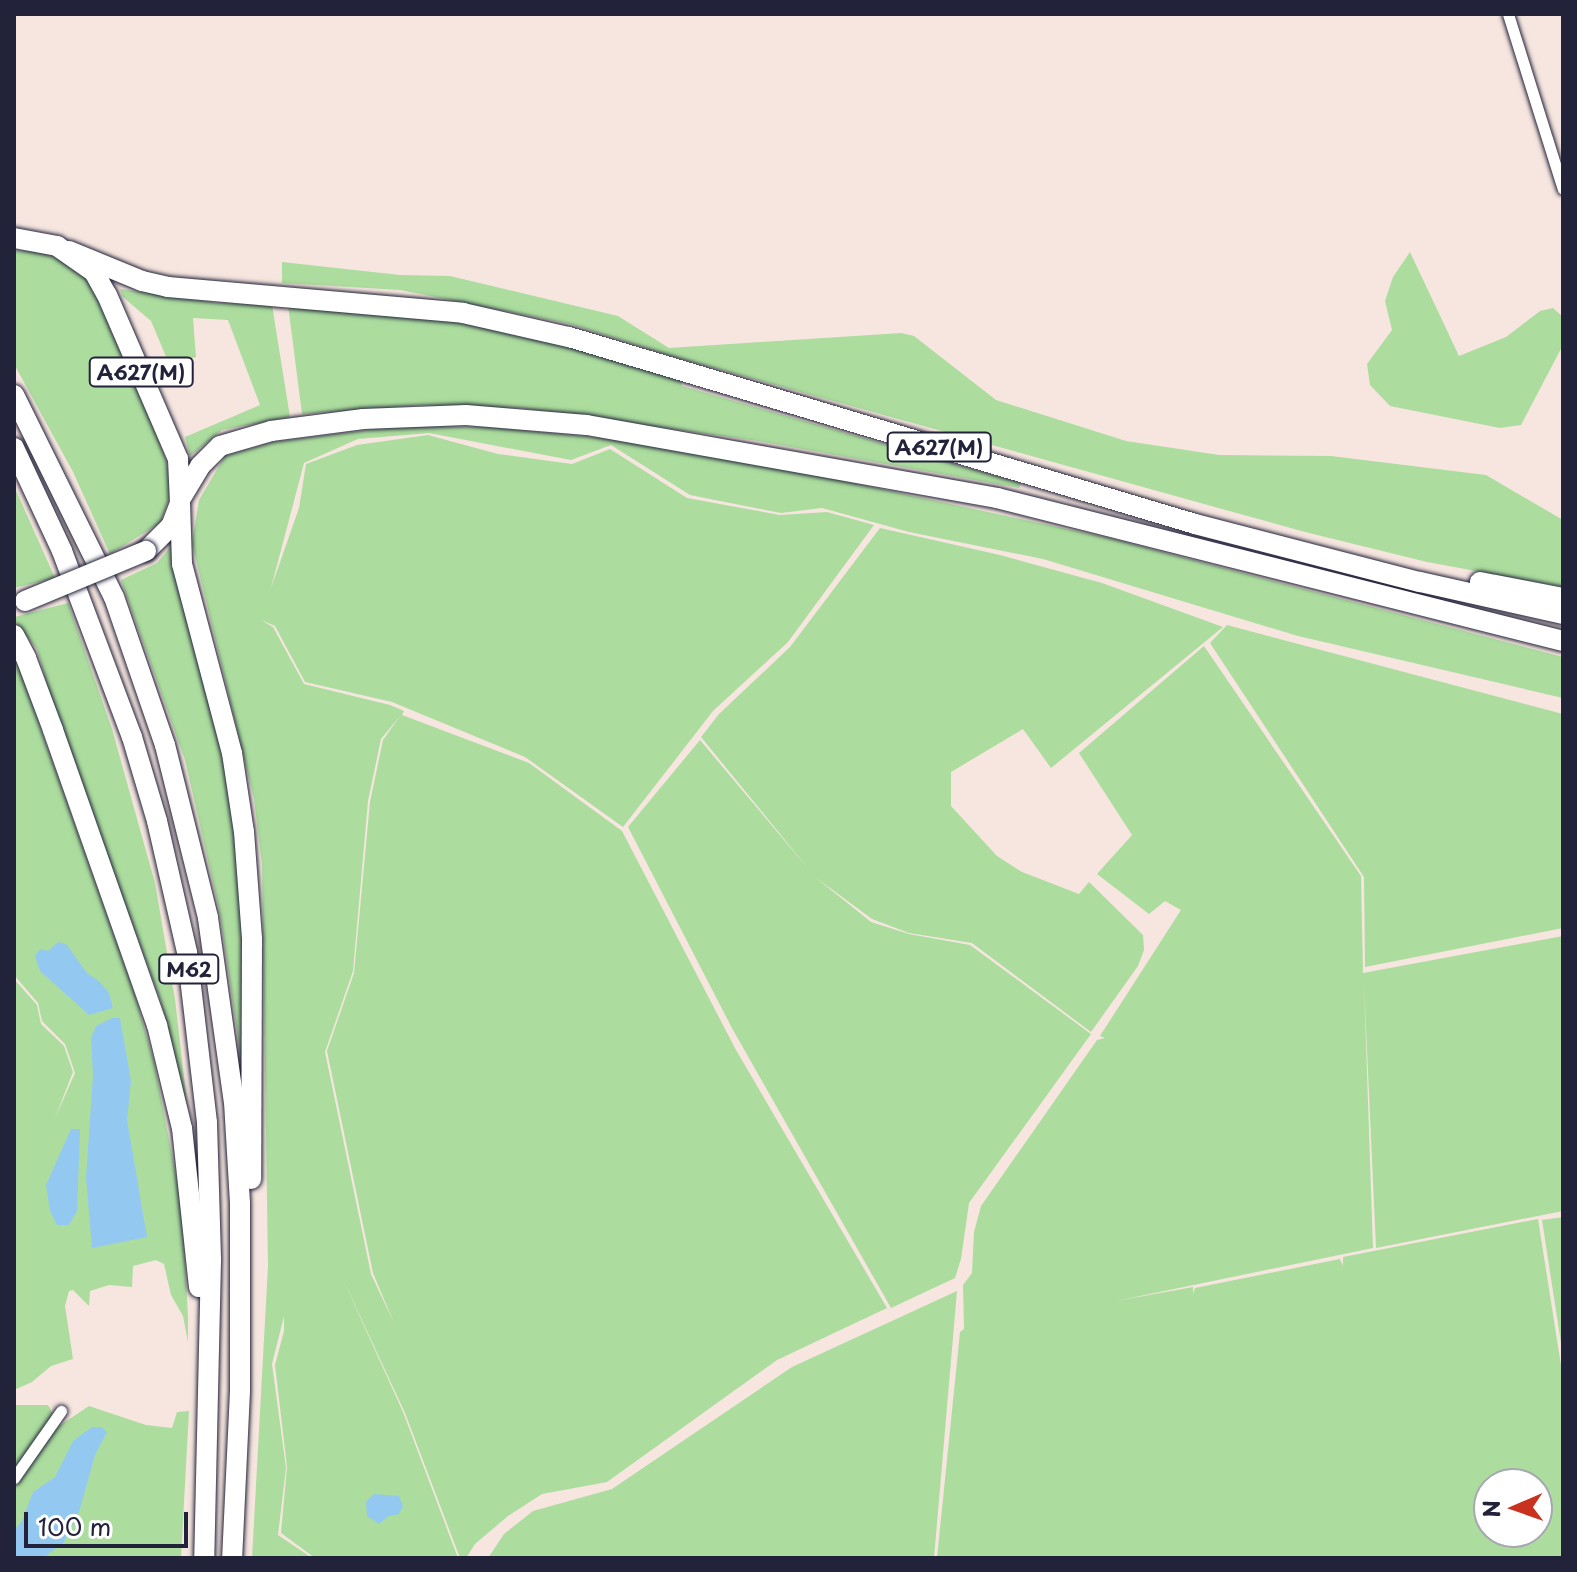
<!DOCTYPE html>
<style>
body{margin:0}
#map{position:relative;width:1577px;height:1572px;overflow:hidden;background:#f6e6df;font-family:"Playpen Sans",sans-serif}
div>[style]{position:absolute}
.green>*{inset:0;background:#acdd9e}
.water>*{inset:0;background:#93c9f1}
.roads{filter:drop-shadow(0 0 2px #22223b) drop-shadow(0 0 2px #22223b)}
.minor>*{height:11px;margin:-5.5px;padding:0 5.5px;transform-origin:5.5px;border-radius:5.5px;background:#fff}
.motorway>*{height:20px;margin:-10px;padding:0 10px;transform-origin:10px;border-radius:10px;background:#fff}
.bridges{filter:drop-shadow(0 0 2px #22223b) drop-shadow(0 0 2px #22223b)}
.motorway-bridge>*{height:20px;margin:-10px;padding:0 10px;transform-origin:10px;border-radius:10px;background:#fff}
span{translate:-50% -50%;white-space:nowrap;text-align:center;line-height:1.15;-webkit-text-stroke:8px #fff;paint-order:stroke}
.shield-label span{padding:2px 6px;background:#fff;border:2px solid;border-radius:6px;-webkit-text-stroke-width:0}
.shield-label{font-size:20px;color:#22223b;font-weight:700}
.frame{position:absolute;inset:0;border:16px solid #22223b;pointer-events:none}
.north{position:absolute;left:1473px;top:1468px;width:80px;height:80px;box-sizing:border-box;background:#fff;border:2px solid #a7a7b1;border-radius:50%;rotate:268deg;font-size:22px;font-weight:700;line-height:32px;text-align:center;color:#22223b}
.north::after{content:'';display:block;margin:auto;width:28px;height:36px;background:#c8321e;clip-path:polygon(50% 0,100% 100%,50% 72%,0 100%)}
.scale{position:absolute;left:24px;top:1512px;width:164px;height:36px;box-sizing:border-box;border:4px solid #22223b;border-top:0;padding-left:10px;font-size:24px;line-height:28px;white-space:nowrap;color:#22223b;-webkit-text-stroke:6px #fff;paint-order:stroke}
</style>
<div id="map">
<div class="green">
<div style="clip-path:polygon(14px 251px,38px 251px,69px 263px,90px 282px,134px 376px,165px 457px,173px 488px,160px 523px,110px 554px,73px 472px,14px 364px)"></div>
<div style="clip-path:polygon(1410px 252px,1459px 356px,1506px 337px,1540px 311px,1553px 308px,1563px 317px,1563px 345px,1521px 425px,1500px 428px,1390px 406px,1370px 385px,1367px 364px,1392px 330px,1385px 301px,1393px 277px)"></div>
<div style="clip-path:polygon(282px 262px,400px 275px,450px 276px,618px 316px,669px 348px,901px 333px,914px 336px,996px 400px,1126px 441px,1219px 455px,1331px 456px,1486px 475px,1563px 520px,1563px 587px,1427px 562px,1305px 532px,678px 358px,570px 324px,400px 290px,282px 283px)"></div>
<div style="clip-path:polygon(120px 289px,217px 303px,272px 305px,290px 417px,222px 430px,190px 456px,185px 437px,260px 405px,228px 320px,193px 318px,196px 357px,170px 366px,151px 321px,123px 297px)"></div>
<div style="clip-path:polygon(288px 305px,418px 315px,538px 338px,681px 377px,682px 386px,1021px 483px,1019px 488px,758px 441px,521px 408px,421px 405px,302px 414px)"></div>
<div style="clip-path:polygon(evenodd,400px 426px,486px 427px,603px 438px,722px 455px,1109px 538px,1563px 657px,1563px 698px,1298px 636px,1043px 559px,909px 532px,822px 508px,781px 513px,690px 495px,611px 445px,571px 460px,429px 433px,358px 439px,304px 463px,271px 588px,299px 508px,306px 464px,357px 445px,428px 435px,498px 454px,572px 464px,610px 449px,687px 498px,780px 515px,827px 512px,874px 525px,788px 642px,713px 711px,623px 827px,525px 757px,392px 702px,305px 682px,275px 626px,261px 620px,273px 627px,304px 684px,390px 705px,404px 711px,402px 715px,529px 763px,622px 831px,736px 1050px,887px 1308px,777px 1360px,607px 1482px,542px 1494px,508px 1516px,475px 1544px,466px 1558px,460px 1558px,405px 1413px,341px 1275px,403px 1412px,458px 1558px,315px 1558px,281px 1533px,287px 1467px,275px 1365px,284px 1331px,284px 1316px,272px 1364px,286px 1468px,278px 1535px,312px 1558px,252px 1558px,268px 1266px,262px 865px,254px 799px,192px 543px,199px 500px,225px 456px,274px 442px,400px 426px,400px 716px,383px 740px,370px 802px,354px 973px,327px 1051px,373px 1273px,394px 1323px,371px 1274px,325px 1052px,353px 971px,368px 801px,381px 739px,400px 716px)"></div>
<div style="clip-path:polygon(14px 486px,55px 578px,14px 588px)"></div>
<div style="clip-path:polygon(880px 528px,1000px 555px,1102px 583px,1223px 627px,1051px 768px,1023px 729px,951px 772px,951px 806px,997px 856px,1022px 872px,1079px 894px,1089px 882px,1143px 935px,1144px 950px,1138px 966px,1091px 1032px,972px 943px,909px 933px,872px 919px,815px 877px,871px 922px,909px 934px,970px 945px,1091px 1034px,969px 1203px,961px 1259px,955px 1278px,891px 1308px,733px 1030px,628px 827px,700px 740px,811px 872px,701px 737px,719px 714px,790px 647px)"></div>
<div style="clip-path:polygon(172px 545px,223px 740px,241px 865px,247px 1101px,220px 913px,185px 760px,121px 580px,157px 563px)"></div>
<div style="clip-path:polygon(68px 603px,112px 729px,155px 883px,175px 999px,194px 1164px,181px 1080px,161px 1002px,55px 712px,37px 649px,14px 620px,14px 617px)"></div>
<div style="clip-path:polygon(1227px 625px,1563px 714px,1563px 928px,1365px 967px,1364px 877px,1210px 643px)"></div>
<div style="clip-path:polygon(evenodd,1204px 646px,1361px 876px,1363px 973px,1563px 936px,1563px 1211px,1376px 1248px,1364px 984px,1373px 1248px,1116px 1301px,1193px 1287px,1193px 1294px,1195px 1288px,1340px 1259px,1343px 1266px,1343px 1257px,1538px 1219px,1563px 1378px,1563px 1558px,937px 1558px,960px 1332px,964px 1329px,963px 1285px,972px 1273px,974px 1232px,981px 1206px,1097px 1040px,1105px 1038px,1100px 1036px,1181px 910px,1165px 901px,1149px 914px,1097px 874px,1132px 835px,1079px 753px,1204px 646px,1489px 1484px,1537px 1484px,1537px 1532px,1489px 1532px,1489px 1484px)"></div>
<div style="clip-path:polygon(14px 653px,135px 995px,154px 1062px,182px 1207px,188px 1317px,188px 1342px,183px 1316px,171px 1295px,164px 1264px,156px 1260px,133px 1266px,132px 1287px,109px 1285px,90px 1291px,89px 1306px,73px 1290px,69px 1291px,65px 1306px,73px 1359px,51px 1366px,32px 1382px,14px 1390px,14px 979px,37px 1005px,41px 1024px,64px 1046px,73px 1072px,55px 1118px,75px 1073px,65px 1044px,42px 1021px,38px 1003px,14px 975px)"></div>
<div style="clip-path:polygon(1563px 1217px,1563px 1356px,1542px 1220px)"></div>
<div style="clip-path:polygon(957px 1291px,934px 1558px,488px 1558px,504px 1534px,533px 1511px,612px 1489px,792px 1367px)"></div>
<div style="clip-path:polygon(14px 1405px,48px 1405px,59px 1426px,89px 1406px,146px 1425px,172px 1428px,177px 1412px,189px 1411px,181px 1558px,14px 1558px)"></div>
</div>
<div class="water">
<div style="clip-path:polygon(58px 942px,66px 944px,87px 973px,100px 982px,109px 993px,113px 1008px,89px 1015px,40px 971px,35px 956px,40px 949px,48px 951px)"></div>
<div style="clip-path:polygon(112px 1018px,120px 1018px,131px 1081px,127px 1120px,147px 1237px,92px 1248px,86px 1178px,93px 1075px,91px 1038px,96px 1026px)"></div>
<div style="clip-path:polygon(71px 1129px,80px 1129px,80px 1133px,77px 1211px,69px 1225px,57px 1225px,50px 1211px,46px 1185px)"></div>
<div style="clip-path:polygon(92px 1427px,101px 1427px,107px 1432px,95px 1455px,79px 1512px,64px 1542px,43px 1558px,14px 1558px,14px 1530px,22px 1521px,33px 1492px,55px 1477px,73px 1441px)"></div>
<div style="clip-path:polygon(374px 1494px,399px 1496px,403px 1506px,399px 1514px,389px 1516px,379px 1524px,367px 1516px,366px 1502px)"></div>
</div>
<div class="roads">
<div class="minor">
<div style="left:1508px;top:14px;width:183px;rotate:72.6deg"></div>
<div style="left:14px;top:1478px;width:82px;rotate:-55deg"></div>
</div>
<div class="motorway">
<div style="left:14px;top:238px;width:44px;rotate:10.5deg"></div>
<div style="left:57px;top:246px;width:45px;rotate:35.1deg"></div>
<div style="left:94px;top:272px;width:26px;rotate:61deg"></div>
<div style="left:107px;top:295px;width:179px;rotate:66.6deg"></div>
<div style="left:178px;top:459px;width:44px;rotate:87.4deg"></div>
<div style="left:180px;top:503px;width:25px;rotate:111deg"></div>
<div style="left:171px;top:526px;width:35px;rotate:135deg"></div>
<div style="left:69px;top:251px;width:79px;rotate:22.3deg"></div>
<div style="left:142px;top:281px;width:27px;rotate:13deg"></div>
<div style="left:168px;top:287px;width:296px;rotate:5deg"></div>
<div style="left:463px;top:313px;width:109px;rotate:12.8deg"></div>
<div style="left:569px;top:337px;width:653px;rotate:16.63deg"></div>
<div style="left:1195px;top:524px;width:232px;rotate:14.5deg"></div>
<div style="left:1420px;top:582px;width:147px;rotate:12.6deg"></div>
<div style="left:14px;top:395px;width:225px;rotate:63.7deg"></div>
<div style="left:114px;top:597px;width:157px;rotate:71deg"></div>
<div style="left:165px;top:745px;width:178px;rotate:76deg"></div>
<div style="left:208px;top:918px;width:186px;rotate:82deg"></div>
<div style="left:234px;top:1102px;width:101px;rotate:86.6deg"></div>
<div style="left:240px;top:1203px;width:188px;rotate:90deg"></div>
<div style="left:240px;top:1391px;width:167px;rotate:92.7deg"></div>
<div style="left:14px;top:448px;width:114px;rotate:65deg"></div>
<div style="left:62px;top:551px;width:199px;rotate:69.4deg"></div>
<div style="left:132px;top:737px;width:88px;rotate:73.4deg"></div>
<div style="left:157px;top:821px;width:134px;rotate:77.1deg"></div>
<div style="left:187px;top:952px;width:172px;rotate:83.3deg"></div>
<div style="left:207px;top:1123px;width:137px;rotate:88.3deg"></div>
<div style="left:211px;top:1260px;width:298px;rotate:91.3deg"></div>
<div style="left:181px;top:498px;width:37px;rotate:-59deg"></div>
<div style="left:200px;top:466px;width:28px;rotate:-45deg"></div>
<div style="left:220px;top:446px;width:53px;rotate:-16.4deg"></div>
<div style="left:271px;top:431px;width:93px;rotate:-7.4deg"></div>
<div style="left:363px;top:419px;width:103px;rotate:-2.2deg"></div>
<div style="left:466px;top:415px;width:121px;rotate:4.7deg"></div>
<div style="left:587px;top:425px;width:416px;rotate:10.1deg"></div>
<div style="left:997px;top:498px;width:584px;rotate:14.18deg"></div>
<div style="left:180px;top:503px;width:61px;rotate:88.1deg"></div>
<div style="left:182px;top:564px;width:196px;rotate:75.2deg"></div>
<div style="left:232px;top:753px;width:80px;rotate:81.4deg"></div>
<div style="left:244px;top:832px;width:107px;rotate:85.7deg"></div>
<div style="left:252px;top:939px;width:240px;rotate:90.2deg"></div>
<div style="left:1480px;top:582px;width:85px;rotate:10.9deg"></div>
<div style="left:14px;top:635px;width:26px;rotate:62deg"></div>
<div style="left:26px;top:658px;width:77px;rotate:69.4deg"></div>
<div style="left:53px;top:730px;width:313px;rotate:70.6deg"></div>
<div style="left:157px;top:1025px;width:106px;rotate:76.4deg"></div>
<div style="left:182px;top:1128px;width:160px;rotate:83.9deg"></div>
</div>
</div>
<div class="bridges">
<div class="motorway-bridge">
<div style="left:25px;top:601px;width:131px;rotate:-22.5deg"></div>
</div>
</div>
<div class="shield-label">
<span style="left:141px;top:372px">A627(M)</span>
<span style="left:939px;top:447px">A627(M)</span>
<span style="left:189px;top:969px">M62</span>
</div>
<div class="frame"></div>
<div class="north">N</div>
<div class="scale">100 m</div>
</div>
